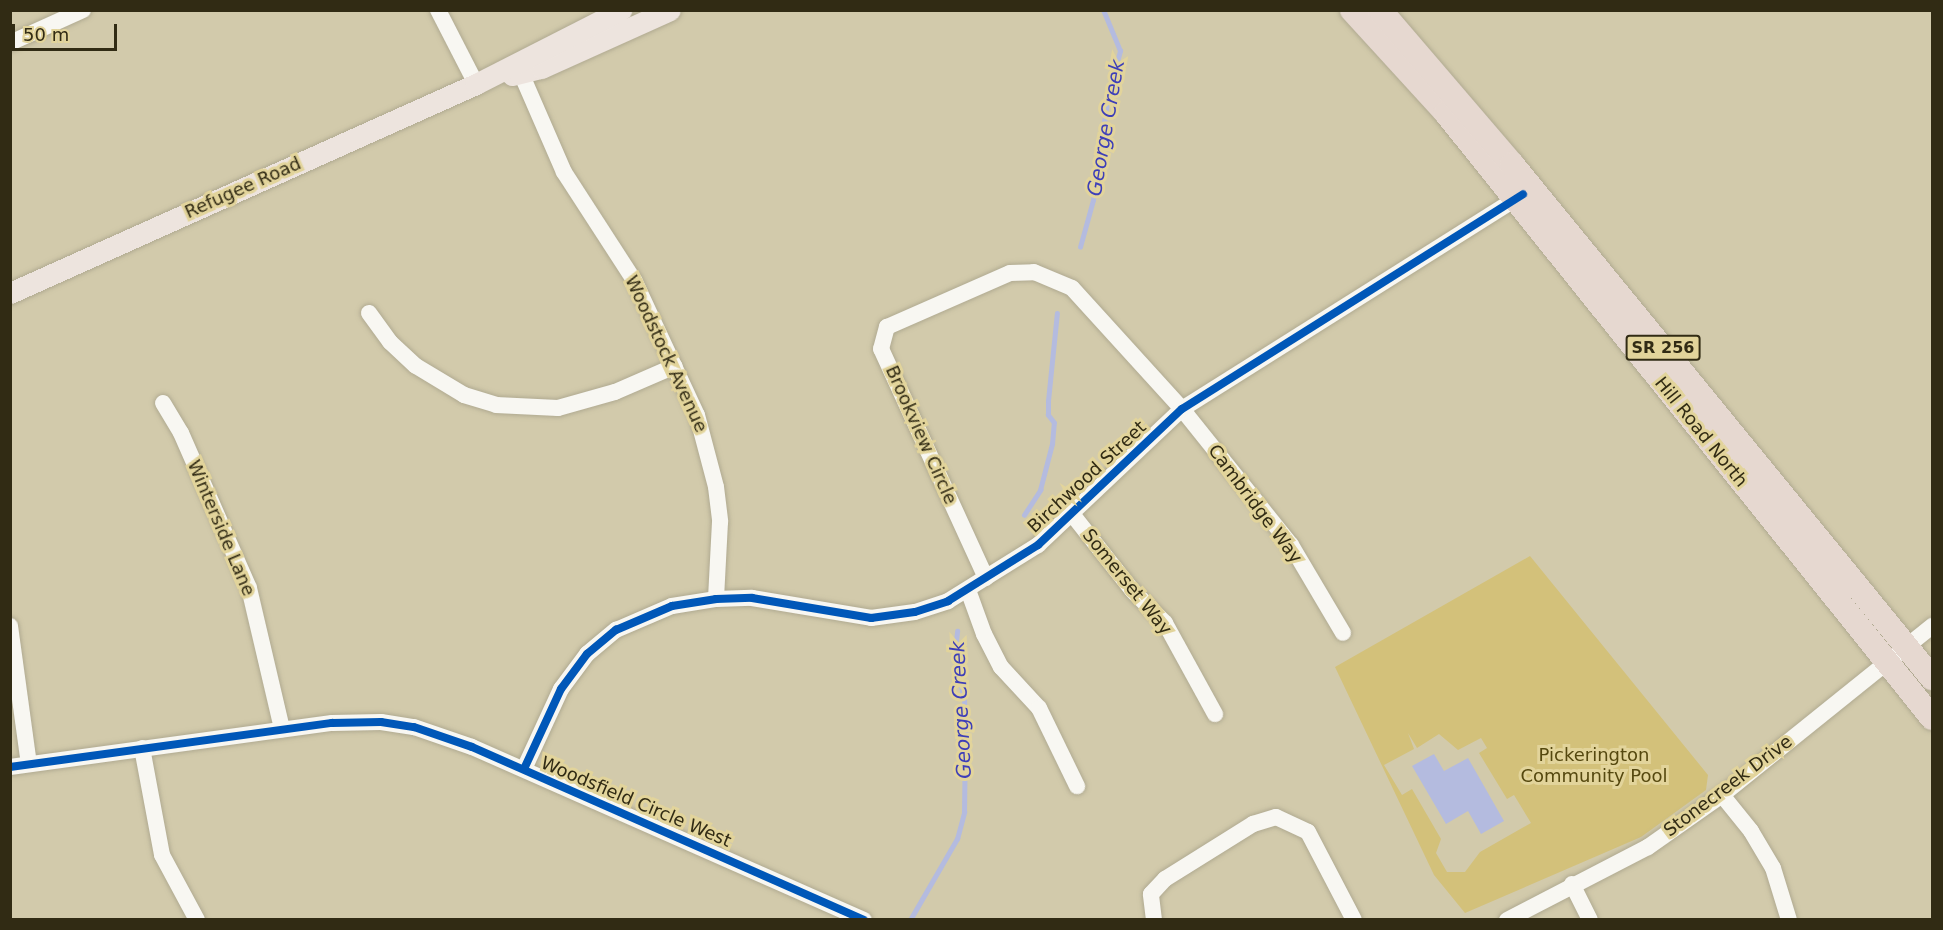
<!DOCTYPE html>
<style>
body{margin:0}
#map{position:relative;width:1943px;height:930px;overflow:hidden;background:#d2caab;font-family:"DejaVu Sans",sans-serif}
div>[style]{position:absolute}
.green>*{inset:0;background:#d3c17a}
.water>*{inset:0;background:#b4bbdf}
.stream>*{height:4.5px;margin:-2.25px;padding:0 2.25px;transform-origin:2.25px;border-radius:2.25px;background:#b4bbdf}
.roads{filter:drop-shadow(0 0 2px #b0aa91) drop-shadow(0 0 2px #b0aa91)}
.minor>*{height:16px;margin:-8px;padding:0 8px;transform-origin:8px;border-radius:8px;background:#f8f7f2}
.major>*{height:21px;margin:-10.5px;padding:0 10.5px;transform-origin:10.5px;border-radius:10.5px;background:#ede4de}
.highway>*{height:24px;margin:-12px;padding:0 12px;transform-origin:12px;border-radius:12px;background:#e6d8d0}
.cycleway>*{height:8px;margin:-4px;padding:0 4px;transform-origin:4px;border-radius:4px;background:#0057b8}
span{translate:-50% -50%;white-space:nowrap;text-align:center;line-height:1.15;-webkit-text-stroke:6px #e2d49b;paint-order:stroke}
.shield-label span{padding:2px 4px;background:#e2d49b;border:2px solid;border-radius:4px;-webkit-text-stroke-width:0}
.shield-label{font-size:16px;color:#312b14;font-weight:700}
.street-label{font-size:18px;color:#312b14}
.park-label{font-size:18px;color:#55480f}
.water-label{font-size:20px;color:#3d3eb8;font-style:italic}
.frame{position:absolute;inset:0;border:12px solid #312b14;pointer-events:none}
.scale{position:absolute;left:12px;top:24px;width:105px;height:27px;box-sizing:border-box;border:3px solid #312b14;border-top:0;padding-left:8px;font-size:18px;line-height:21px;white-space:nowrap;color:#312b14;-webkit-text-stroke:4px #e2d49b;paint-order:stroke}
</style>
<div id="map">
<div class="green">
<div style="clip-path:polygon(evenodd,1530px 556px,1708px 775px,1706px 790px,1641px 837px,1465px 913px,1434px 875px,1335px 667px,1530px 556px,1408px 733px,1417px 748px,1439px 734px,1458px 750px,1481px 738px,1487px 748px,1479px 753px,1507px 799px,1514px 795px,1531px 823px,1480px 852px,1465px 872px,1447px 872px,1436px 853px,1441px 839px,1412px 789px,1402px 795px,1384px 765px,1414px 749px,1408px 733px)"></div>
</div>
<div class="water">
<div style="clip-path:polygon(1434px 754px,1444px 771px,1468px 758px,1504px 821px,1481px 834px,1468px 811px,1446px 824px,1412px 766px)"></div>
</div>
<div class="stream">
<div style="left:1080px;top:247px;width:49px;rotate:-74.5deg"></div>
<div style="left:1093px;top:200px;width:107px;rotate:-81.9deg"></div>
<div style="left:1108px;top:94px;width:45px;rotate:-74.4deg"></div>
<div style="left:1120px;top:51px;width:44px;rotate:-112.5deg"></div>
<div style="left:1024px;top:515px;width:30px;rotate:-57deg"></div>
<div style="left:1040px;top:490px;width:48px;rotate:-75.4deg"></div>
<div style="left:1052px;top:444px;width:21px;rotate:-85deg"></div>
<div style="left:1054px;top:423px;width:10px;rotate:-127deg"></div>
<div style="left:1048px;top:415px;width:14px;rotate:-90deg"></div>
<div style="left:1048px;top:401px;width:88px;rotate:-84.2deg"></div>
<div style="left:910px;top:920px;width:94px;rotate:-59.9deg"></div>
<div style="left:957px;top:839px;width:28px;rotate:-75deg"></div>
<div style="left:964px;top:812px;width:73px;rotate:-89.2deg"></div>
<div style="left:965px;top:739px;width:40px;rotate:-91.4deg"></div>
<div style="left:964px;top:699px;width:43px;rotate:-103.4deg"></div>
<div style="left:954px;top:657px;width:26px;rotate:-83deg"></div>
</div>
<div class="roads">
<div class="minor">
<div style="left:438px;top:10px;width:83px;rotate:62.8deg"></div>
<div style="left:10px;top:43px;width:80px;rotate:-24.3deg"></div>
<div style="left:517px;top:64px;width:118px;rotate:66.5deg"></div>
<div style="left:564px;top:172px;width:129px;rotate:57.1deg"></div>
<div style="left:634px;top:280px;width:149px;rotate:65deg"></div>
<div style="left:697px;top:415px;width:74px;rotate:75.2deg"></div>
<div style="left:716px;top:487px;width:35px;rotate:83deg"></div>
<div style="left:720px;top:522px;width:77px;rotate:93deg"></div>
<div style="left:369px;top:313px;width:36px;rotate:54deg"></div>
<div style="left:390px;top:342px;width:35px;rotate:43deg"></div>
<div style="left:416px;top:366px;width:56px;rotate:31.1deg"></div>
<div style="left:464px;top:395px;width:34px;rotate:17deg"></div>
<div style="left:496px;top:405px;width:62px;rotate:2.8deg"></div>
<div style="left:558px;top:408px;width:59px;rotate:-15.7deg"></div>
<div style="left:615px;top:392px;width:65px;rotate:-23.4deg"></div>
<div style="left:163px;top:403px;width:35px;rotate:59deg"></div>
<div style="left:181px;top:433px;width:169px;rotate:66.3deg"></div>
<div style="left:249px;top:588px;width:145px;rotate:76.8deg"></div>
<div style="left:1072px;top:514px;width:97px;rotate:51.7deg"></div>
<div style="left:1132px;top:590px;width:47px;rotate:45deg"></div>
<div style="left:1165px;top:623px;width:104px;rotate:61.2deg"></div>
<div style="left:986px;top:578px;width:252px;rotate:-114.6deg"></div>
<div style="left:881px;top:349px;width:23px;rotate:-75deg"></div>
<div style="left:887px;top:327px;width:134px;rotate:-23.7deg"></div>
<div style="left:1010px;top:273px;width:24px;rotate:-2deg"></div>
<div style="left:1034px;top:272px;width:41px;rotate:22.8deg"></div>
<div style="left:1072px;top:288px;width:164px;rotate:47.7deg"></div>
<div style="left:1182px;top:409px;width:174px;rotate:51.3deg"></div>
<div style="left:1291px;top:545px;width:102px;rotate:59.4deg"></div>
<div style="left:968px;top:590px;width:47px;rotate:70deg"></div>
<div style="left:984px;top:634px;width:37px;rotate:63deg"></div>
<div style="left:1001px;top:667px;width:56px;rotate:47.2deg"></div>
<div style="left:1039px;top:708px;width:87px;rotate:64deg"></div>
<div style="left:10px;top:626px;width:139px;rotate:82.2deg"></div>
<div style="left:142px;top:748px;width:109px;rotate:79.4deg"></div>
<div style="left:162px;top:855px;width:74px;rotate:61.7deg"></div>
<div style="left:10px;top:767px;width:325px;rotate:-7.8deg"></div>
<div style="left:332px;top:723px;width:49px;rotate:-1.2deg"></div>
<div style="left:381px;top:722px;width:33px;rotate:9deg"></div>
<div style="left:414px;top:727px;width:61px;rotate:19deg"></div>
<div style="left:472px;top:747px;width:428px;rotate:23.8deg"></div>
<div style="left:524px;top:769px;width:88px;rotate:-65.2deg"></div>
<div style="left:561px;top:689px;width:44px;rotate:-53.4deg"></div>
<div style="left:587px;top:654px;width:38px;rotate:-40deg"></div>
<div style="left:616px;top:630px;width:61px;rotate:-23.2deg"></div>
<div style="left:672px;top:606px;width:45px;rotate:-9deg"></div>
<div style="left:716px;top:599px;width:36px;rotate:-2deg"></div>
<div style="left:752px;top:598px;width:121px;rotate:9.5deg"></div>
<div style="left:871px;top:618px;width:44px;rotate:-7.8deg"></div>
<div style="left:915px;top:612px;width:35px;rotate:-18deg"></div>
<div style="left:948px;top:601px;width:106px;rotate:-31.9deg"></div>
<div style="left:1038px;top:545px;width:198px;rotate:-43.4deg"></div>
<div style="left:1182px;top:409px;width:403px;rotate:-32.2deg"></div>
<div style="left:1722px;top:795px;width:46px;rotate:51.1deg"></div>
<div style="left:1751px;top:831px;width:43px;rotate:59.3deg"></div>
<div style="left:1773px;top:868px;width:54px;rotate:72.9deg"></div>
<div style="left:1572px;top:884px;width:40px;rotate:63.4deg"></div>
<div style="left:1154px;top:920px;width:26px;rotate:-97deg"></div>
<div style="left:1151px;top:894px;width:21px;rotate:-47deg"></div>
<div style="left:1165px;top:879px;width:104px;rotate:-32deg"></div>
<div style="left:1253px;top:824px;width:24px;rotate:-17deg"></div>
<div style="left:1276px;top:817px;width:35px;rotate:25deg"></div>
<div style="left:1308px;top:832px;width:99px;rotate:62.4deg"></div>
<div style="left:1507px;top:920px;width:159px;rotate:-27.4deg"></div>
<div style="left:1648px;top:847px;width:90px;rotate:-35.1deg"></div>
<div style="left:1722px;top:795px;width:270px;rotate:-38.8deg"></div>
</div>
<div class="major">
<div style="left:512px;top:75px;width:30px;rotate:-14deg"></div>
<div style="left:541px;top:68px;width:141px;rotate:-24.2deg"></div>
<div style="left:10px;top:293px;width:511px;rotate:-24.16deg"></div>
<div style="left:476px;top:84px;width:163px;rotate:-27deg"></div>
</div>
<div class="highway">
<div style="left:1352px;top:10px;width:139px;rotate:47.6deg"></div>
<div style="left:1446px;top:113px;width:776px;rotate:51.22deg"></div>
<div style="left:1380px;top:10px;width:203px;rotate:49.4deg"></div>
<div style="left:1512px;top:164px;width:664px;rotate:50.75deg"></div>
</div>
</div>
<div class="cycleway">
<div style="left:10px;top:767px;width:325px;rotate:-7.8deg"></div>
<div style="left:332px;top:723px;width:49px;rotate:-1.2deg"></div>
<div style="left:381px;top:722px;width:33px;rotate:9deg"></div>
<div style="left:414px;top:727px;width:61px;rotate:19deg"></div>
<div style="left:472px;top:747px;width:428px;rotate:23.8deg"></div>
<div style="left:524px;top:769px;width:88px;rotate:-65.2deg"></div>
<div style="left:561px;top:689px;width:44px;rotate:-53.4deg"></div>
<div style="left:587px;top:654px;width:38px;rotate:-40deg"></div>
<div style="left:616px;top:630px;width:61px;rotate:-23.2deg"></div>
<div style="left:672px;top:606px;width:45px;rotate:-9deg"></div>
<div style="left:716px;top:599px;width:36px;rotate:-2deg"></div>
<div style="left:752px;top:598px;width:121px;rotate:9.5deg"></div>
<div style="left:871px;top:618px;width:44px;rotate:-7.8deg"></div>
<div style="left:915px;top:612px;width:35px;rotate:-18deg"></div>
<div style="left:948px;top:601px;width:106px;rotate:-31.9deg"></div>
<div style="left:1038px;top:545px;width:198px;rotate:-43.4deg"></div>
<div style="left:1182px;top:409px;width:403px;rotate:-32.2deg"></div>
</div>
<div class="shield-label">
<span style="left:1663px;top:348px">SR 256</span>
</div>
<div class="street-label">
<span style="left:243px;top:188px;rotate:-24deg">Refugee Road</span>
<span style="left:666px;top:354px;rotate:65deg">Woodstock Avenue</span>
<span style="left:1701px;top:432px;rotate:51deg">Hill Road North</span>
<span style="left:921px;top:435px;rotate:66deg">Brookview Circle</span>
<span style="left:1087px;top:477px;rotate:-43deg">Birchwood Street</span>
<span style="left:1255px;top:504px;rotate:53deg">Cambridge Way</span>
<span style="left:221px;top:528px;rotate:67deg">Winterside Lane</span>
<span style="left:1127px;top:582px;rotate:51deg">Somerset Way</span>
<span style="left:1728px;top:786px;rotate:-37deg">Stonecreek Drive</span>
<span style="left:636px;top:802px;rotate:23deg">Woodsfield Circle West</span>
</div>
<div class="park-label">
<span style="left:1594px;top:766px">Pickerington<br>Community Pool</span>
</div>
<div class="water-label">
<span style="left:1106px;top:128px;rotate:-80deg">George Creek</span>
<span style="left:961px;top:710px;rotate:-93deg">George Creek</span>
</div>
<div class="frame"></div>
<div class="scale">50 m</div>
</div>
